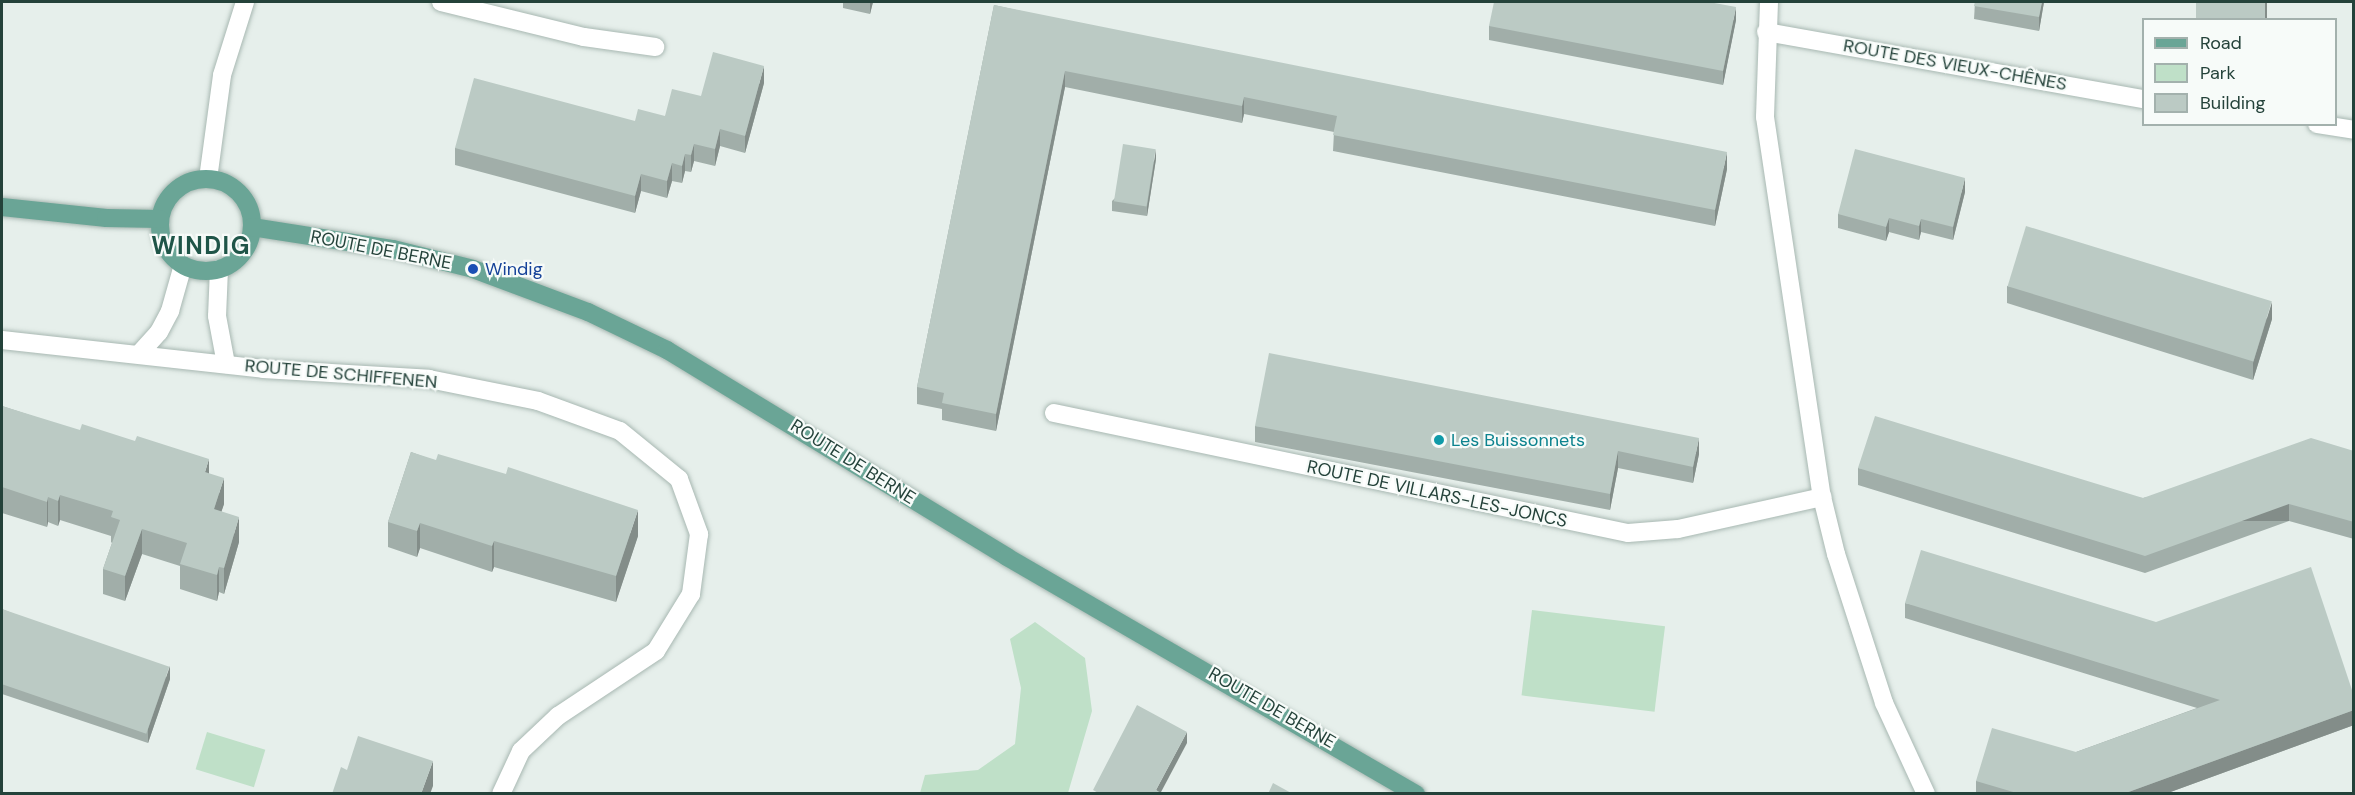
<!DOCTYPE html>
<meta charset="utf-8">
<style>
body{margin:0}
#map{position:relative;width:2355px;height:795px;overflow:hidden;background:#e6efeb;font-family:"DM Sans",sans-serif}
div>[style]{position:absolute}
.green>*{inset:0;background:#bfe0c8;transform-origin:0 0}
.roads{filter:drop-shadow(0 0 2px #a8b8b2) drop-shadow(0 0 2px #a8b8b2)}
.minor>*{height:18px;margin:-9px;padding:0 9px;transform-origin:9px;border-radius:9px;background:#fff}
.primary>*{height:18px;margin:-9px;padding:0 9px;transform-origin:9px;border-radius:9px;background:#6aa596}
.primary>.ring{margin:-9px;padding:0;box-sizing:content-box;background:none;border:18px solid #6aa596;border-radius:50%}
.wall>*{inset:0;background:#a1aea9}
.shaded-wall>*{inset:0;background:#838d89;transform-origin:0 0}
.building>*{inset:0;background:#bbcac4;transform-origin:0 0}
.dots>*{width:16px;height:16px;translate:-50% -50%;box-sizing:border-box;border:3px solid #f7fbf9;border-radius:50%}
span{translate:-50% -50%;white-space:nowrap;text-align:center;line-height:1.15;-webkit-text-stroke:4.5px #f7fbf9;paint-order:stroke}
.street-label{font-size:18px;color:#24423a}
.transit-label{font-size:18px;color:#164399}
.left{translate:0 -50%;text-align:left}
.culture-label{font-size:18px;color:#0d838f}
.district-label{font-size:24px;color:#1f5548;font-weight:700;letter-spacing:1.5px}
.frame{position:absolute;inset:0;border:3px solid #24423a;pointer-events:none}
.legend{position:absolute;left:2142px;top:18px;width:195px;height:108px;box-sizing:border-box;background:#f7fbf9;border:2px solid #a3b1ad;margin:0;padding:8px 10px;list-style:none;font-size:18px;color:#24423a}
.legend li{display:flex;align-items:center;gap:12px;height:30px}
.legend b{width:30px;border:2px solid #a3b1ad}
</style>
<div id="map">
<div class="green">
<div style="left:1532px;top:610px;width:134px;height:86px;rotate:7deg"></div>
<div style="clip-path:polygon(1035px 622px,1085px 658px,1092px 711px,1068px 793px,920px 793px,925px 775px,978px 770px,1015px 744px,1021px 688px,1010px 639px)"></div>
<div style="left:207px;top:732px;width:61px;height:39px;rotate:17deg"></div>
</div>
<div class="roads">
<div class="minor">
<div style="left:441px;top:2px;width:147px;rotate:13.8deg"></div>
<div style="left:584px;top:37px;width:72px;rotate:8deg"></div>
<div style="left:1769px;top:2px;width:115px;rotate:92deg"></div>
<div style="left:1765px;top:117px;width:384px;rotate:81.5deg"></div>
<div style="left:1822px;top:497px;width:59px;rotate:76.2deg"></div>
<div style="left:1836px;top:554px;width:157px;rotate:72.1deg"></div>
<div style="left:1884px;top:703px;width:100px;rotate:65.2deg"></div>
<div style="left:1766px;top:32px;width:384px;rotate:10.1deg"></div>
<div style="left:2317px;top:124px;width:37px;rotate:9deg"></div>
<div style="left:208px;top:179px;width:105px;rotate:-82.3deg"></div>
<div style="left:222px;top:75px;width:77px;rotate:-72.5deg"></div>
<div style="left:219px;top:269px;width:47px;rotate:92.4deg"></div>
<div style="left:217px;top:316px;width:49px;rotate:79.4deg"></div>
<div style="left:2px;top:340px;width:263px;rotate:6.3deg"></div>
<div style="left:263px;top:369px;width:166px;rotate:3.4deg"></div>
<div style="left:429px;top:379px;width:111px;rotate:11.4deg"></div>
<div style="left:538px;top:401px;width:87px;rotate:20.1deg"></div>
<div style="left:620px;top:431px;width:76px;rotate:39.1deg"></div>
<div style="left:679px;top:479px;width:59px;rotate:70deg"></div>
<div style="left:699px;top:534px;width:61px;rotate:97.6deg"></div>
<div style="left:691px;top:594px;width:67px;rotate:121.6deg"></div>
<div style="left:656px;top:651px;width:118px;rotate:146.4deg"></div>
<div style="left:558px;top:716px;width:51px;rotate:136.6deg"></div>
<div style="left:521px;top:751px;width:47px;rotate:114.9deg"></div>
<div style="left:140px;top:353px;width:28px;rotate:-48deg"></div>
<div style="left:159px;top:332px;width:24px;rotate:-62deg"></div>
<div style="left:170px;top:311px;width:48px;rotate:-74.2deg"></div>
<div style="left:1054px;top:413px;width:586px;rotate:11.81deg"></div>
<div style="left:1628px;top:533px;width:50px;rotate:-4.6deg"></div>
<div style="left:1678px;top:529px;width:148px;rotate:-12.5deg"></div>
</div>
<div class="primary">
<div class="ring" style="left:160px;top:179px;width:74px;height:74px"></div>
<div style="left:2px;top:207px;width:105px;rotate:6deg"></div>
<div style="left:106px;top:218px;width:54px;rotate:1.1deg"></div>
<div style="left:252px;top:227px;width:143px;rotate:8.9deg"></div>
<div style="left:393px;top:249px;width:82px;rotate:14deg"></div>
<div style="left:473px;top:269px;width:123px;rotate:20.5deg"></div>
<div style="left:588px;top:312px;width:88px;rotate:25.7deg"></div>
<div style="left:667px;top:350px;width:398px;rotate:31.3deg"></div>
<div style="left:1007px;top:557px;width:473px;rotate:30.1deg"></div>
</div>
</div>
<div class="wall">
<div style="clip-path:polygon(840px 2px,873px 2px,870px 14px,843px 8px,843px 2px)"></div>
<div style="clip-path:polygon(1975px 2px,2044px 2px,2039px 31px,1974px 19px)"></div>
<div style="clip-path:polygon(994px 5px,1727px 169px,1715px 226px,1333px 151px,1334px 132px,1244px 114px,1242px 123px,1065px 87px,996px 431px,942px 420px,942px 409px,917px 404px,917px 387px)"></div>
<div style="clip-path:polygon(1736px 20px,1723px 85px,1489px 40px,1489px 26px)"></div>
<div style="clip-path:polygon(764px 83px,745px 153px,720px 146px,715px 166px,694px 161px,691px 172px,685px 171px,682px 183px,672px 181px,667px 198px,641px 191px,635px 213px,455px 165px,455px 148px,635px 121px,665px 116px,701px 96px)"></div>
<div style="clip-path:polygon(1156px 159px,1147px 216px,1112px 211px,1112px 201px)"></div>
<div style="clip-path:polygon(1965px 192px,1953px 240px,1921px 232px,1919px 240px,1889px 232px,1886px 241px,1838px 228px,1838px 214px)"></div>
<div style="clip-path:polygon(2007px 286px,2272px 319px,2253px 380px,2007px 303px)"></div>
<div style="clip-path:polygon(2px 406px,209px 474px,224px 504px,221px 512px,239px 542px,224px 594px,219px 592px,217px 601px,180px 589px,180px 566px,142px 554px,125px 601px,103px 594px,103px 569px,112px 543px,111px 542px,111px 536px,60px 520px,58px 526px,48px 522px,47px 527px,2px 513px)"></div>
<div style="clip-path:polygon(1255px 426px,1699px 454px,1693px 483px,1618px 468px,1610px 510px,1255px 442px)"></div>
<div style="clip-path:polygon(2354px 451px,2354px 539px,2289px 521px,2145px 573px,1858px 485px,1858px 468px,2143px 498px)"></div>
<div style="clip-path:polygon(411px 452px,638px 536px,616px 602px,494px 567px,492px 572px,420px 548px,417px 557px,388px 547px,388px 522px)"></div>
<div style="clip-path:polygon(1905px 603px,2354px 696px,2354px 725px,2165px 794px,1976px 794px,1976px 781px,2076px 752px,2197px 708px,1905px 618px)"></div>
<div style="clip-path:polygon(2px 609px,170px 679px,148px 743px,2px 694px)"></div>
</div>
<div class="shaded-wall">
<div style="clip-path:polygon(870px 2px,873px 2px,870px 14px)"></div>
<div style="clip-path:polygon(2042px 2px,2044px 2px,2039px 31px,2039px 17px)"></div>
<div style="left:2265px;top:2px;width:2px;height:18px"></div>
<div style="clip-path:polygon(1736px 7px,1736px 20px,1723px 85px,1723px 71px)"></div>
<div style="clip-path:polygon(764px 66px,764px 83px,745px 153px,745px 136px)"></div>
<div style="clip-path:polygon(1065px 71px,1065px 87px,996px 431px,996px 414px)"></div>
<div style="clip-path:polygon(1244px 97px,1244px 114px,1242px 123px,1242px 106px)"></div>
<div style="clip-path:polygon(720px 129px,720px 146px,715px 166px,715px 149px)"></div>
<div style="clip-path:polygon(694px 144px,694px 161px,691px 172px,691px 155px)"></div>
<div style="clip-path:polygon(1156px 149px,1156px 159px,1147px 216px,1147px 207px)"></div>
<div style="clip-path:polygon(1727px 152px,1727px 169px,1715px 226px,1715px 210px)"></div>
<div style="clip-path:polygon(685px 154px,685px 171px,682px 183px,682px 166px)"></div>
<div style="clip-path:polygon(672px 163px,672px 181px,667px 198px,667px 181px)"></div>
<div style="clip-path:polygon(641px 174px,641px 191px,635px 213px,635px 196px)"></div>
<div style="clip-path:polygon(1965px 178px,1965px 192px,1953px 240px,1953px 227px)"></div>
<div style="clip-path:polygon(1889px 218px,1889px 232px,1886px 241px,1886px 227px)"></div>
<div style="clip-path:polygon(1921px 219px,1921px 232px,1919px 240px,1919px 226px)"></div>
<div style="clip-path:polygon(2272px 302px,2272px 319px,2253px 380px,2253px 363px)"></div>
<div style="clip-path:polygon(1699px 438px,1699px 454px,1693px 483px,1693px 467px)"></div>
<div style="clip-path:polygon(1618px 451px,1618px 468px,1610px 510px,1610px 494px)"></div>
<div style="clip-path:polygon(209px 459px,209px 484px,205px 472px)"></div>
<div style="clip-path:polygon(224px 478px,224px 504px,214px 534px,214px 509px)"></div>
<div style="clip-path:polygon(60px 495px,60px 520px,58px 526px,58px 501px)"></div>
<div style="clip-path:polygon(48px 497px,48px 522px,47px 527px,47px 502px)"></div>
<div style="left:2289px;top:504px;width:17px;height:153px;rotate:90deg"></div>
<div style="clip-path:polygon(638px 510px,638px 536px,616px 602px,616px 576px)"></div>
<div style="clip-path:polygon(239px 517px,239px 542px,224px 594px,224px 568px)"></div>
<div style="clip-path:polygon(420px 523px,420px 548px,417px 557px,417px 531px)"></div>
<div style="clip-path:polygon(142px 529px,142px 554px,125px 601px,125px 576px)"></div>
<div style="clip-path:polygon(494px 541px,494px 567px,492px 572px,492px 546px)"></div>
<div style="clip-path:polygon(219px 567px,219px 592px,217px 601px,217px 575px)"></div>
<div style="clip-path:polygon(170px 666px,170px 679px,148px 743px,148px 729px)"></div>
<div style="clip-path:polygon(2354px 710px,2354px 725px,2165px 794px,2123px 794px)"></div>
<div style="clip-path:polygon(1187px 732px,1187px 743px,1160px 794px,1156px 790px)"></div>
<div style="clip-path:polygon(433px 761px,433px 786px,430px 794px,421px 794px)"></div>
</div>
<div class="building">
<div style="clip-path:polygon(1494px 2px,1709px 2px,1736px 7px,1723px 71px,1489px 26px)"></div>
<div style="clip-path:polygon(1975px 2px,2042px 2px,2039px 17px,1974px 6px)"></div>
<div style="left:2196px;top:2px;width:69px;height:18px"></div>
<div style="clip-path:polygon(994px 5px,1727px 152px,1715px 210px,1333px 135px,1337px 116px,1244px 97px,1242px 106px,1065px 71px,996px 414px,942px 403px,944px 393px,917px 387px)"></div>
<div style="clip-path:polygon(713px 52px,764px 66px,745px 136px,720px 129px,715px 149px,694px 144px,691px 155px,685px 154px,682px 166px,672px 163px,667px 181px,641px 174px,635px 196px,455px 148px,474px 78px,635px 121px,638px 109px,665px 116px,672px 89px,701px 96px)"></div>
<div style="left:1123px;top:144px;width:33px;height:58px;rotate:9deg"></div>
<div style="clip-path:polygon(1855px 149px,1965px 178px,1953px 227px,1921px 219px,1919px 226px,1889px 218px,1886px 227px,1838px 214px)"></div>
<div style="left:2026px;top:226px;width:257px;height:63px;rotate:17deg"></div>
<div style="clip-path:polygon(1269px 353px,1699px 438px,1693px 467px,1618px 451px,1610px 494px,1255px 426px)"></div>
<div style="clip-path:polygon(2px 406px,80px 430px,82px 424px,135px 441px,137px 436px,209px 459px,205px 472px,224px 478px,214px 509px,239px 517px,224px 568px,219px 567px,217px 575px,180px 564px,187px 543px,142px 529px,125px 576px,103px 569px,120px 520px,111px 517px,113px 511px,60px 495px,58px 501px,48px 497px,47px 502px,2px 487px)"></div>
<div style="clip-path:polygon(1875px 416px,2143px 498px,2311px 438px,2354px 451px,2354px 522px,2289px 504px,2145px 556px,1858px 468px)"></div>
<div style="clip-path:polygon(411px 452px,436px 460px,438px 454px,506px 474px,508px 467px,638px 510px,616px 576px,494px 541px,492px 546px,420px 523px,417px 531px,388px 522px)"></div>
<div style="clip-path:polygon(1921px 550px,2156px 622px,2311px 567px,2354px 696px,2354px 710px,2123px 794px,2020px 794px,1976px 781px,1992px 728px,2076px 752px,2220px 700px,1905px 603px)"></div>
<div style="left:2px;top:609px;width:177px;height:71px;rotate:19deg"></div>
<div style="clip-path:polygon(1137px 705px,1187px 732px,1156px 790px,1163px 794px,1100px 794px,1093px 790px)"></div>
<div style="clip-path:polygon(358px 736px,433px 761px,421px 794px,332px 794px,341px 767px,347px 770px)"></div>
<div style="clip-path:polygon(1273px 783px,1293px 794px,1268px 794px)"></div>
</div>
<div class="dots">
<div style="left:473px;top:269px;background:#1a4fb4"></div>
<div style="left:1439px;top:440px;background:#0f9aa8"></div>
</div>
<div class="street-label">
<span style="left:1955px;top:65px;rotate:10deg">ROUTE DES VIEUX-CHÊNES</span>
<span style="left:381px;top:250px;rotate:11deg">ROUTE DE BERNE</span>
<span style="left:341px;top:374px;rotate:5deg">ROUTE DE SCHIFFENEN</span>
<span style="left:853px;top:462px;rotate:32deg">ROUTE DE BERNE</span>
<span style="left:1437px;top:494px;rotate:12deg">ROUTE DE VILLARS-LES-JONCS</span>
<span style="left:1272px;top:708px;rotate:30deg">ROUTE DE BERNE</span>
</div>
<div class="transit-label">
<span class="left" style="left:485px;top:269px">Windig</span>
</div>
<div class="culture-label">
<span class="left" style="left:1451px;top:440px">Les Buissonnets</span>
</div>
<div class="district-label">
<span style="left:201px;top:246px">WINDIG</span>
</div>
<div class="frame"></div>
<ul class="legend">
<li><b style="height:8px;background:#6aa596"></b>Road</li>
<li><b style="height:16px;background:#bfe0c8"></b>Park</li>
<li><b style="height:16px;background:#bbcac4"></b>Building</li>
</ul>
</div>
